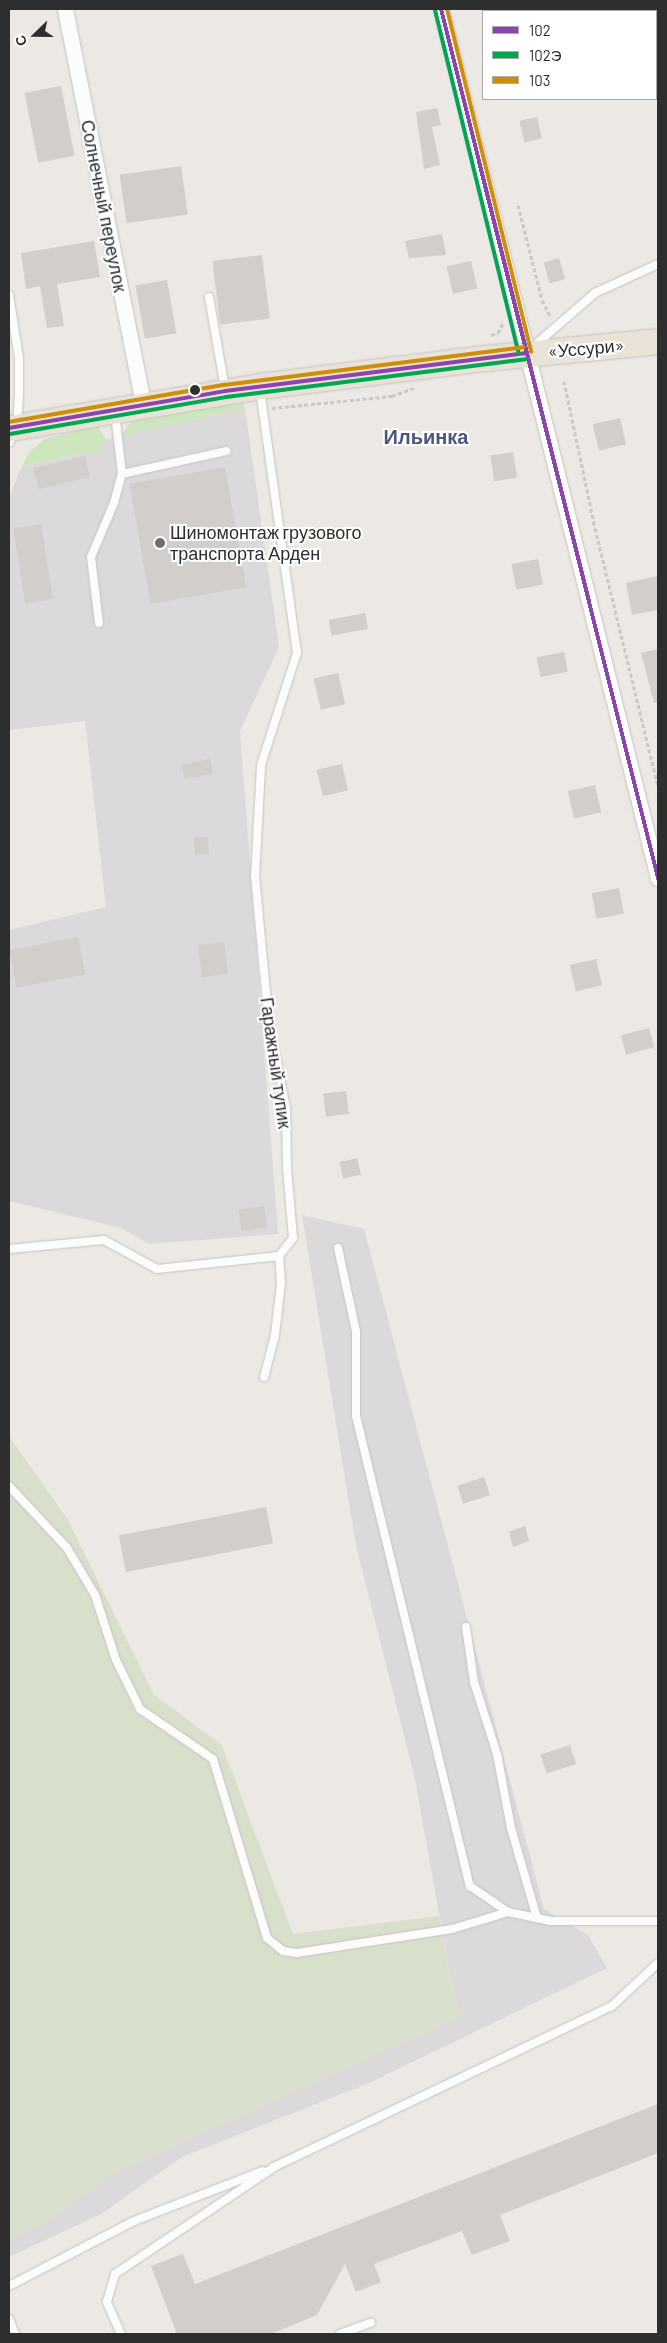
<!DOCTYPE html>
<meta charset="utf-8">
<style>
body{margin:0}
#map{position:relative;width:667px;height:2343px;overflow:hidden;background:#ece8e4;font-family:Barlow,sans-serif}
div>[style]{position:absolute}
.industrial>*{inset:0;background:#dcd9db}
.green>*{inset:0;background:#cee6be}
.cemetery>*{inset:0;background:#d8e0cc}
.building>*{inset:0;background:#d1cecb;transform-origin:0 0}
.path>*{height:3px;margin-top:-1.5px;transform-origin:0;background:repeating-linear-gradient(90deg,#c9c9c8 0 4px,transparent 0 6.5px)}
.roads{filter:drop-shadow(0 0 1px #c5c4c5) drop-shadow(0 0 1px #c5c4c5)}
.service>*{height:8px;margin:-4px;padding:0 4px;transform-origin:4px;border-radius:4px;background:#fcfcfb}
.minor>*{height:15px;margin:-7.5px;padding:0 7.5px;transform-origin:7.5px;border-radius:7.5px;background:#fcfcfb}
.trunk>*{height:25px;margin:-12.5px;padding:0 12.5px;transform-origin:12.5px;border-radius:12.5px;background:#e9e2d6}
.bus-1>*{height:4px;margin:-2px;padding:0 2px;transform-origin:2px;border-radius:2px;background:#8e44ad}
.bus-2>*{height:4px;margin:-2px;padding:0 2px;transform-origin:2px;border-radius:2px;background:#00a651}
.bus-3>*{height:4px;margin:-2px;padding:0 2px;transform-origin:2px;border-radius:2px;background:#cf8e09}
.dots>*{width:14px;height:14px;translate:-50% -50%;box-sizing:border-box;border:2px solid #fff;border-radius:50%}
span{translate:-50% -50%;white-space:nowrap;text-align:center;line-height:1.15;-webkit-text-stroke:4px #fff;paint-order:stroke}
.street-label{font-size:18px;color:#2e2e2e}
.poi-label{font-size:18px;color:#2e2e2e}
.left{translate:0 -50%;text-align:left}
.quarter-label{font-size:20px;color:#4d5680;font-weight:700}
.frame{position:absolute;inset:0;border:10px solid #2e2e2e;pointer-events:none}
.legend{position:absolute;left:482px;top:10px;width:175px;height:90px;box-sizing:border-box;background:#fff;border:1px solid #ababab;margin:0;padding:6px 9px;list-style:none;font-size:15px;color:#2e2e2e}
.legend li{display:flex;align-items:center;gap:10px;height:25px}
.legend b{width:25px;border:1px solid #ababab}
.north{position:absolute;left:10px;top:10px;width:50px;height:50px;-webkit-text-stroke:4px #fff;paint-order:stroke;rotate:248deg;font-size:14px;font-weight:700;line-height:20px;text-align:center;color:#2e2e2e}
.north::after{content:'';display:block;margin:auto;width:18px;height:22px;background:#2e2e2e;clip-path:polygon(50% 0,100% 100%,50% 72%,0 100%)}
</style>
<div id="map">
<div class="industrial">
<div style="clip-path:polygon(245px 408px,279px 647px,240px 731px,278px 1234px,149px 1244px,121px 1228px,9px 1201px,9px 930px,106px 907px,85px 721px,9px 730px,9px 497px,22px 466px,97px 451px,106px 439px)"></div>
<div style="clip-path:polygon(302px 1215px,364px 1229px,544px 1909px,588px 1935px,607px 1968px,369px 2083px,182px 2157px,101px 2214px,9px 2257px,9px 2238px,45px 2222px,110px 2174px,462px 2015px,455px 2003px,415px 1779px,356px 1546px)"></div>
</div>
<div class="green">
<div style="clip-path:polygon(242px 402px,245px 408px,121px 436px,134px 415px)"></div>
<div style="clip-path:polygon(97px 425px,106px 439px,97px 451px,22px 466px,30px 451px,45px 439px)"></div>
</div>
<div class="cemetery">
<div style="clip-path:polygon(9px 1436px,68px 1520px,154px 1695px,222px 1745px,293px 1934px,439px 1916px,455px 2003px,462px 2015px,110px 2174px,45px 2222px,9px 2238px)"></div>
</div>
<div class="building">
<div style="left:61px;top:86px;width:71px;height:37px;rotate:79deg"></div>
<div style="clip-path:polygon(437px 108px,441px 125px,432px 127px,440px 165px,424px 169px,416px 112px)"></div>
<div style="left:537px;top:117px;width:22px;height:18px;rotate:77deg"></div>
<div style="left:181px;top:166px;width:49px;height:62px;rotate:82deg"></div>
<div style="clip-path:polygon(442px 234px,446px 255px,409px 258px,405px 241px)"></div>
<div style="clip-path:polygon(94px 241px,100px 277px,57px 284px,64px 326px,47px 328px,40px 286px,26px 289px,21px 253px)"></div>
<div style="left:262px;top:255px;width:64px;height:50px;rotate:83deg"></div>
<div style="left:559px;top:258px;width:22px;height:16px;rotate:74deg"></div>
<div style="left:471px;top:261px;width:28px;height:25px;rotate:77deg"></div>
<div style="left:167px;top:280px;width:54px;height:32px;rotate:80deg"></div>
<div style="left:620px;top:418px;width:27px;height:28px;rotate:77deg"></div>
<div style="left:513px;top:452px;width:26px;height:23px;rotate:81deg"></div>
<div style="left:85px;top:456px;width:22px;height:53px;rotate:77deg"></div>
<div style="left:225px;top:467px;width:122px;height:97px;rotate:80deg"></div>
<div style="left:41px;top:524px;width:76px;height:28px;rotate:81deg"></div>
<div style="left:538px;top:559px;width:26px;height:27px;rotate:79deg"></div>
<div style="clip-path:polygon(658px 576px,658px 610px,632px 615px,626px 583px)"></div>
<div style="left:365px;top:613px;width:16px;height:37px;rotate:79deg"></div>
<div style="clip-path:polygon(658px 649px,658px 702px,654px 703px,641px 653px)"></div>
<div style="left:564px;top:652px;width:20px;height:28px;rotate:79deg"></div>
<div style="left:338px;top:673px;width:32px;height:25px;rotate:77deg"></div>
<div style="left:210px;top:759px;width:15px;height:29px;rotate:79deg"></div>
<div style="left:342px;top:764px;width:27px;height:26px;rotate:77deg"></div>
<div style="left:595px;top:785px;width:28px;height:28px;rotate:77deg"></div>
<div style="left:208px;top:837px;width:17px;height:14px;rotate:87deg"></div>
<div style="left:619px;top:888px;width:26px;height:28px;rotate:79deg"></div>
<div style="left:78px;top:937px;width:38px;height:70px;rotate:79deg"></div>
<div style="left:224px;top:942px;width:32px;height:26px;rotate:83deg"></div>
<div style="left:596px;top:959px;width:27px;height:27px;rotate:77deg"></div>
<div style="left:649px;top:1028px;width:20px;height:29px;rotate:75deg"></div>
<div style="left:346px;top:1091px;width:23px;height:23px;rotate:83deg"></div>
<div style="left:357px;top:1158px;width:17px;height:18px;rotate:77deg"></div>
<div style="left:264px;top:1206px;width:22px;height:26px;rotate:82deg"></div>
<div style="left:484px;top:1477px;width:19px;height:28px;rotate:72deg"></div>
<div style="left:266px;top:1507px;width:37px;height:150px;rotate:79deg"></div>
<div style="clip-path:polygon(525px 1526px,529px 1541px,513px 1547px,509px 1532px)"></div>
<div style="left:570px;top:1745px;width:20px;height:31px;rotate:72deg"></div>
<div style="clip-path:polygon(658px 2104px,658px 2153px,500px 2215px,510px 2241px,472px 2255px,462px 2231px,374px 2264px,381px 2282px,356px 2292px,345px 2264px,317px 2315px,271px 2334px,177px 2334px,151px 2266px,183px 2254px,195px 2284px)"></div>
</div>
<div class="path">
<div style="left:518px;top:205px;width:98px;rotate:75.8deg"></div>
<div style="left:542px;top:300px;width:18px;rotate:63deg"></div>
<div style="left:491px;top:335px;width:7px;rotate:-16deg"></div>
<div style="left:498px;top:333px;width:11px;rotate:-63deg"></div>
<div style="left:564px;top:381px;width:150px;rotate:78.1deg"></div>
<div style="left:595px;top:528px;width:267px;rotate:76.3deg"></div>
<div style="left:272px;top:408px;width:121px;rotate:-5.7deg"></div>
<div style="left:392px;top:396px;width:23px;rotate:-20deg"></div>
</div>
<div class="roads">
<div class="service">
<div style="left:9px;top:295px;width:64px;rotate:81deg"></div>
<div style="left:19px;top:358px;width:37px;rotate:90deg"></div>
<div style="left:19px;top:395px;width:32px;rotate:94deg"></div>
<div style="left:17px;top:427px;width:18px;rotate:117deg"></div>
<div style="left:209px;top:297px;width:93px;rotate:80.1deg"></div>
<div style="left:534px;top:346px;width:81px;rotate:-41deg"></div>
<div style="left:595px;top:293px;width:69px;rotate:-24.7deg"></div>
<div style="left:122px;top:474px;width:107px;rotate:-12.4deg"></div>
<div style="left:99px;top:623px;width:66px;rotate:-96.9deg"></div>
<div style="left:91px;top:557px;width:59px;rotate:-66.9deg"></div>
<div style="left:114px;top:503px;width:30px;rotate:-75deg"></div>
<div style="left:122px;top:474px;width:61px;rotate:-96.5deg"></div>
<div style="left:338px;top:1248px;width:85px;rotate:77.8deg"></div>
<div style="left:356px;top:1331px;width:85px;rotate:90deg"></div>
<div style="left:356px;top:1416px;width:484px;rotate:76.4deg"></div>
<div style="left:470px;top:1886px;width:46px;rotate:34.4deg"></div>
<div style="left:508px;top:1912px;width:44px;rotate:11.8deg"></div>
<div style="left:551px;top:1921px;width:107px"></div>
<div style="left:9px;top:1249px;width:95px;rotate:-5.4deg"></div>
<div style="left:104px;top:1240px;width:60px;rotate:28.7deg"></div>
<div style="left:157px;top:1269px;width:123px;rotate:-6.1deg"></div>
<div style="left:279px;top:1256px;width:23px;rotate:-52deg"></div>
<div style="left:293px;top:1238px;width:70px;rotate:-94.9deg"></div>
<div style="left:287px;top:1168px;width:60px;rotate:-91deg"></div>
<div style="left:286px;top:1108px;width:86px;rotate:-101.4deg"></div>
<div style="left:269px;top:1024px;width:148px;rotate:-95.4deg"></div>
<div style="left:255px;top:877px;width:112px;rotate:-86.9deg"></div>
<div style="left:261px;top:765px;width:118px;rotate:-72.2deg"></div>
<div style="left:297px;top:653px;width:266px;rotate:-98deg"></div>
<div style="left:264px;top:1377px;width:43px;rotate:-75.3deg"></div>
<div style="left:275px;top:1335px;width:52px;rotate:-83.4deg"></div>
<div style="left:281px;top:1283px;width:27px;rotate:-94deg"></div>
<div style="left:9px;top:1486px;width:85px;rotate:46.9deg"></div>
<div style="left:67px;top:1548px;width:55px;rotate:59.2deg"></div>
<div style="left:95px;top:1595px;width:68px;rotate:72.1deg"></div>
<div style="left:116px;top:1660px;width:55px;rotate:63.9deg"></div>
<div style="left:140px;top:1709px;width:88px;rotate:34.4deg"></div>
<div style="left:213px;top:1759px;width:187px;rotate:73.2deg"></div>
<div style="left:267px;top:1938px;width:21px;rotate:39deg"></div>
<div style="left:283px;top:1951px;width:14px;rotate:8deg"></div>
<div style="left:297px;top:1953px;width:157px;rotate:-8.8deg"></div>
<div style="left:452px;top:1929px;width:59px;rotate:-16.9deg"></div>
<div style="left:466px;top:1627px;width:56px;rotate:81.7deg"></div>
<div style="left:474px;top:1682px;width:76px;rotate:72.3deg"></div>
<div style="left:497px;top:1754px;width:75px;rotate:79.3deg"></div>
<div style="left:511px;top:1828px;width:94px;rotate:73.9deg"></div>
<div style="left:9px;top:2286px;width:141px;rotate:-27.5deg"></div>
<div style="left:134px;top:2221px;width:138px;rotate:-21.2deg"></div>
<div style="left:9px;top:2319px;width:16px;rotate:68deg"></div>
<div style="left:121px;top:2334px;width:35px;rotate:-114deg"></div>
<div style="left:107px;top:2302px;width:29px;rotate:-74deg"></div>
<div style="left:115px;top:2274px;width:192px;rotate:-33.9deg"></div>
<div style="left:274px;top:2167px;width:374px;rotate:-25.5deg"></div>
<div style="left:612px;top:2006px;width:63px;rotate:-43.1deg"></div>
<div style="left:340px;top:2334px;width:33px;rotate:-20deg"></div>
</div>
<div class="minor">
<div style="left:65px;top:9px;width:402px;rotate:78.8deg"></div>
<div style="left:441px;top:9px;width:896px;rotate:75.98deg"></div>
</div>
<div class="trunk">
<div style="left:9px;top:428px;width:254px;rotate:-9.5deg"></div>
<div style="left:260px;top:386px;width:227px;rotate:-7.1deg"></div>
<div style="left:485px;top:358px;width:174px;rotate:-5.6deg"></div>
</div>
</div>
<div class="bus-1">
<div style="left:441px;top:9px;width:896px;rotate:75.98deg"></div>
<div style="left:9px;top:428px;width:219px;rotate:-9.7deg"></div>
<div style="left:225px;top:391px;width:302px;rotate:-7.2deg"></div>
</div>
<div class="bus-2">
<div style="left:435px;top:10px;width:354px;rotate:76.3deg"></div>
<div style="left:10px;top:434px;width:219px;rotate:-9.7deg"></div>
<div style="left:226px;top:397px;width:302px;rotate:-7.2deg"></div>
</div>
<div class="bus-3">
<div style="left:447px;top:9px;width:353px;rotate:76.2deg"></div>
<div style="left:9px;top:422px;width:218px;rotate:-9.8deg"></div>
<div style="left:224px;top:385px;width:302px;rotate:-7.2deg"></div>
</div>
<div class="dots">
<div style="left:195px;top:390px;background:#2e2e2e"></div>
<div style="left:160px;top:543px;background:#706f6e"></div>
</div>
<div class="street-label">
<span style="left:104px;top:206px;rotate:79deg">Солнечный переулок</span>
<span style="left:586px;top:348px;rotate:-5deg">«Уссури»</span>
<span style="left:276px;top:1063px;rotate:82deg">Гаражный тупик</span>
</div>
<div class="poi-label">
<span class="left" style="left:170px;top:543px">Шиномонтаж грузового<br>транспорта Арден</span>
</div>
<div class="quarter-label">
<span style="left:426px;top:436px">Ильинка</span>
</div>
<div class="frame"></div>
<ul class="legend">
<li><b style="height:6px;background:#8e44ad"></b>102</li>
<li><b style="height:6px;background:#00a651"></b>102Э</li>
<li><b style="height:6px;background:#cf8e09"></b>103</li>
</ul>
<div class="north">С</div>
</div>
